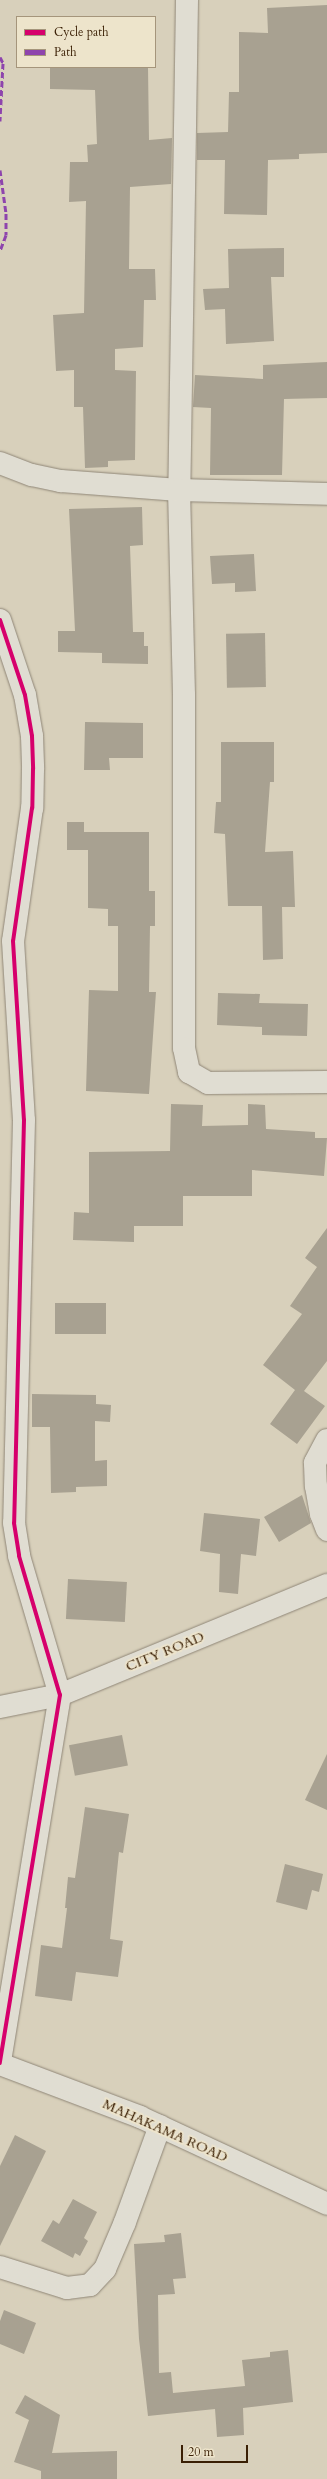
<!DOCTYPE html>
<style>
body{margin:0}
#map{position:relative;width:327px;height:2479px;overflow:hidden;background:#d8d0bb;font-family:Cardo,serif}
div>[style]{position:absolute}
.building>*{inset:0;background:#a8a191;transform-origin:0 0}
.roads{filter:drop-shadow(0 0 1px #8f8677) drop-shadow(0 0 1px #8f8677)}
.street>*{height:22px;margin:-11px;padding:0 11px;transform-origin:11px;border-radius:11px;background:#e0ddd2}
.secondary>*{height:22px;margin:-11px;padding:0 11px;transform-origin:11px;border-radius:11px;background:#e0ddd2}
.quiet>*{height:3px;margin-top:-1.5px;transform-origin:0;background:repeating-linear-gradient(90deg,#8e44ad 0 6px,transparent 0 9px)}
.cycleway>*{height:4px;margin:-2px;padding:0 2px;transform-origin:2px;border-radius:2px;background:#d6006c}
span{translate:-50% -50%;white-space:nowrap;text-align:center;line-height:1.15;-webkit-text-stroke:3.5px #ede4cb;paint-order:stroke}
.street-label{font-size:14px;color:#3a1f04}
.legend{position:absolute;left:16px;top:16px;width:140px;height:52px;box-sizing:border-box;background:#ede4cb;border:1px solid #a5957b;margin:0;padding:5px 7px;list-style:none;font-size:12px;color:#3a1f04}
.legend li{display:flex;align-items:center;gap:8px;height:20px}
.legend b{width:20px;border:1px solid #a5957b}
.scale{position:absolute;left:181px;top:2445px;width:67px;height:18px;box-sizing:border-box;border:2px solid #3a1f04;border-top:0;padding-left:5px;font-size:12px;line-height:14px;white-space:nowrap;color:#3a1f04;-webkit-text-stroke:3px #ede4cb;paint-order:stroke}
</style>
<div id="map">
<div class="building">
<div style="clip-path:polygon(327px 5px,327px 153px,299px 154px,299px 159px,268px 160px,267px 215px,224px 214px,225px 160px,197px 160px,197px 133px,228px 132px,229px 92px,239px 92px,239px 32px,268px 33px,267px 8px)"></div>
<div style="clip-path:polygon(50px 67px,148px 67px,149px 140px,172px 138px,171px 184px,130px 187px,129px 269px,155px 269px,156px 300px,144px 300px,143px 347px,115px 349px,115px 370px,136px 371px,135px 460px,108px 461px,108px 467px,85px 468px,83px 407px,74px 407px,74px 370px,56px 371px,53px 315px,84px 313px,86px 201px,69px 202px,70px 162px,88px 162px,87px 145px,97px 144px,95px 90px,50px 89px)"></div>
<div style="clip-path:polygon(284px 248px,284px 277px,271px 277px,274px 341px,226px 344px,225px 309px,205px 310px,203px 289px,229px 288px,228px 249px)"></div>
<div style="clip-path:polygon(327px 362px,327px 398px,284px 399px,282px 475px,210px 475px,211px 408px,193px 407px,195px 375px,263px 379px,263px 365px)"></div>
<div style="clip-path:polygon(142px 507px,143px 545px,130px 546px,133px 632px,144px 632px,144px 646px,148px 646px,148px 664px,102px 663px,102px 653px,58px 652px,58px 631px,75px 631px,69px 509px)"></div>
<div style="clip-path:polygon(254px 554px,256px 591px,235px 592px,235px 583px,212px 584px,210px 556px)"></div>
<div style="left:265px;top:633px;width:54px;height:39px;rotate:89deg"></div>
<div style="clip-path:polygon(85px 722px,143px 723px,143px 758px,109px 758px,110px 770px,84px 770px)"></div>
<div style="clip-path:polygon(221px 742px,274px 742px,274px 782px,270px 782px,265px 852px,293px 851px,295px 907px,282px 907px,283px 959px,263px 960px,262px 906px,228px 906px,225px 834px,214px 833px,216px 802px,221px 802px)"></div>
<div style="clip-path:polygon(67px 822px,84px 822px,84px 832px,149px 832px,149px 891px,155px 891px,155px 926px,150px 926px,149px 992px,156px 992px,149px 1094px,86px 1091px,89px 990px,118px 991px,118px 926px,108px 926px,108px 909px,88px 908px,88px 850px,67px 850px)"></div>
<div style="clip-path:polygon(218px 993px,260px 994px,259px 1003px,308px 1004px,307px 1036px,262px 1035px,262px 1027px,217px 1025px)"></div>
<div style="clip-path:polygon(171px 1104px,203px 1105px,202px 1126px,248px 1125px,248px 1104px,265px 1105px,266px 1129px,315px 1132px,315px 1138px,327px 1138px,324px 1176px,252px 1170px,252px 1196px,183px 1196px,183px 1226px,134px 1226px,134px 1242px,73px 1240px,74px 1212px,89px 1213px,89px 1152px,170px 1151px)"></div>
<div style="clip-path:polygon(327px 1228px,327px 1361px,304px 1391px,325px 1406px,297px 1444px,270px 1424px,295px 1390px,263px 1365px,302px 1314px,290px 1306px,317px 1267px,305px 1258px)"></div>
<div style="left:55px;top:1303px;width:51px;height:31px"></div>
<div style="clip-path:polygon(32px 1394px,96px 1395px,96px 1404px,111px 1405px,110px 1422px,95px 1421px,95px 1461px,107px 1460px,107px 1486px,76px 1487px,76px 1492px,51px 1493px,50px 1427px,32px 1427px)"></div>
<div style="clip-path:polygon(302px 1495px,311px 1523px,279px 1542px,264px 1517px)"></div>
<div style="clip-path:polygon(204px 1513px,260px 1519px,256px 1556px,241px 1554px,238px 1594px,219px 1592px,220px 1554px,200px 1551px)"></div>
<div style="left:68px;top:1579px;width:59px;height:40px;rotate:3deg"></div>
<div style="left:122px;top:1735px;width:31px;height:54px;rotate:79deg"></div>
<div style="clip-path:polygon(327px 1754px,327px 1810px,305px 1800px)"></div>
<div style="clip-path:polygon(85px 1807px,129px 1814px,123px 1853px,119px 1852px,110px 1939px,123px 1941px,118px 1977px,76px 1972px,72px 2001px,35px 1996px,41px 1945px,62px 1948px,67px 1908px,65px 1908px,68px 1877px,75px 1878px)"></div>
<div style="clip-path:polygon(285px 1864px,323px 1874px,319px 1892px,312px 1890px,307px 1910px,276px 1902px)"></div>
<div style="clip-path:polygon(15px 2135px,46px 2151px,0 2246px,0 2166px)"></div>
<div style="clip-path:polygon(73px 2199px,97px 2212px,84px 2238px,88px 2241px,80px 2256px,75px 2253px,73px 2258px,41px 2241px,53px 2220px,59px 2224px)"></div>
<div style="clip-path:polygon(181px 2233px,186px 2278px,173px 2279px,175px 2294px,158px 2295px,159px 2373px,171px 2372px,173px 2393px,245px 2386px,242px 2360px,270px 2357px,270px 2352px,288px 2350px,293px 2402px,243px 2408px,244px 2435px,217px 2437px,215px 2409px,148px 2416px,139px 2339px,134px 2244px,165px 2242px,164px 2235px)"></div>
<div style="clip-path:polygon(4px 2310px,36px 2323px,24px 2354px,0 2344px,0 2321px)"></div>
<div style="clip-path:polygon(25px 2395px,60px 2415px,52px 2453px,117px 2451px,117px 2479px,41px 2479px,41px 2471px,14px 2462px,29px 2420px,15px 2413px)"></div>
</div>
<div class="roads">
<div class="street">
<div style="left:187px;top:0;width:490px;rotate:90.9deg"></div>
<div style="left:179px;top:490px;width:205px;rotate:88.6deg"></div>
<div style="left:184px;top:695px;width:353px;rotate:90deg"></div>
<div style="left:184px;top:1048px;width:25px;rotate:78deg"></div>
<div style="left:189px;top:1072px;width:22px;rotate:30deg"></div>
<div style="left:208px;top:1083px;width:119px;rotate:-0.5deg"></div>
<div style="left:0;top:463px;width:34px;rotate:21deg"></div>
<div style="left:32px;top:475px;width:30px;rotate:12deg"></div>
<div style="left:61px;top:481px;width:118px;rotate:4.4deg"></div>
<div style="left:179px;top:490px;width:148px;rotate:1.5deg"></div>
<div style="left:0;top:620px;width:79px;rotate:71.6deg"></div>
<div style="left:25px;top:695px;width:42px;rotate:80.3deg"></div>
<div style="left:32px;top:736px;width:33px;rotate:88deg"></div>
<div style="left:33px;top:769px;width:39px;rotate:91deg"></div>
<div style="left:32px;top:808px;width:134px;rotate:98.1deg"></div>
<div style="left:13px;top:941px;width:179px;rotate:86.5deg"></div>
<div style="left:24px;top:1120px;width:403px;rotate:91.4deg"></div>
<div style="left:14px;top:1523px;width:33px;rotate:81deg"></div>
<div style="left:19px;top:1556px;width:145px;rotate:73.6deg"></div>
<div style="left:60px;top:1695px;width:373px;rotate:99.3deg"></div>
<div style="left:327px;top:1440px;width:26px;rotate:118deg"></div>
<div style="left:315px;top:1463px;width:23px;rotate:88deg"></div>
<div style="left:316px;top:1486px;width:28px;rotate:80deg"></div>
<div style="left:321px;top:1514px;width:17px;rotate:69deg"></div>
<div style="left:0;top:1707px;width:61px;rotate:-11.3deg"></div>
<div style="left:60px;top:1695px;width:289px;rotate:-22.4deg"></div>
<div style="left:0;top:2267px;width:70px;rotate:17.4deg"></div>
<div style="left:67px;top:2288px;width:23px;rotate:-7deg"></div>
<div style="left:90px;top:2285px;width:22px;rotate:-47deg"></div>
<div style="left:105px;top:2269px;width:51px;rotate:-66.9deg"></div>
<div style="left:125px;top:2222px;width:102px;rotate:-70deg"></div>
</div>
<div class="secondary">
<div style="left:0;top:2064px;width:150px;rotate:20.7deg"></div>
<div style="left:140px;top:2117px;width:206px;rotate:24.9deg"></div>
</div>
</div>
<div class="quiet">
<div style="left:0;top:57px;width:7px;rotate:63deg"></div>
<div style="left:3px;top:63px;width:58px;rotate:93deg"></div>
<div style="left:0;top:170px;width:43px;rotate:82.1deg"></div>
<div style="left:6px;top:213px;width:22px;rotate:90deg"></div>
<div style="left:6px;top:235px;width:17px;rotate:111deg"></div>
</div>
<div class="cycleway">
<div style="left:0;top:620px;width:79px;rotate:71.6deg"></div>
<div style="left:25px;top:695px;width:42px;rotate:80.3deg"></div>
<div style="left:32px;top:736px;width:33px;rotate:88deg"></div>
<div style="left:33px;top:769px;width:39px;rotate:91deg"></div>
<div style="left:32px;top:808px;width:134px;rotate:98.1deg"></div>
<div style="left:13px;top:941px;width:179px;rotate:86.5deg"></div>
<div style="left:24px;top:1120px;width:403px;rotate:91.4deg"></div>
<div style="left:14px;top:1523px;width:33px;rotate:81deg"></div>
<div style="left:19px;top:1556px;width:145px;rotate:73.6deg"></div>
<div style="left:60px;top:1695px;width:373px;rotate:99.3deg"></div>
</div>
<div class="street-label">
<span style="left:165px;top:1652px;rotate:-22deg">CITY ROAD</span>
<span style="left:165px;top:2131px;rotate:24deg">MAHAKAMA ROAD</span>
</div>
<ul class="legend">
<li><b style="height:5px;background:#d6006c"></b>Cycle path</li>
<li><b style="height:5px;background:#8e44ad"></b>Path</li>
</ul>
<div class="scale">20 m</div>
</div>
